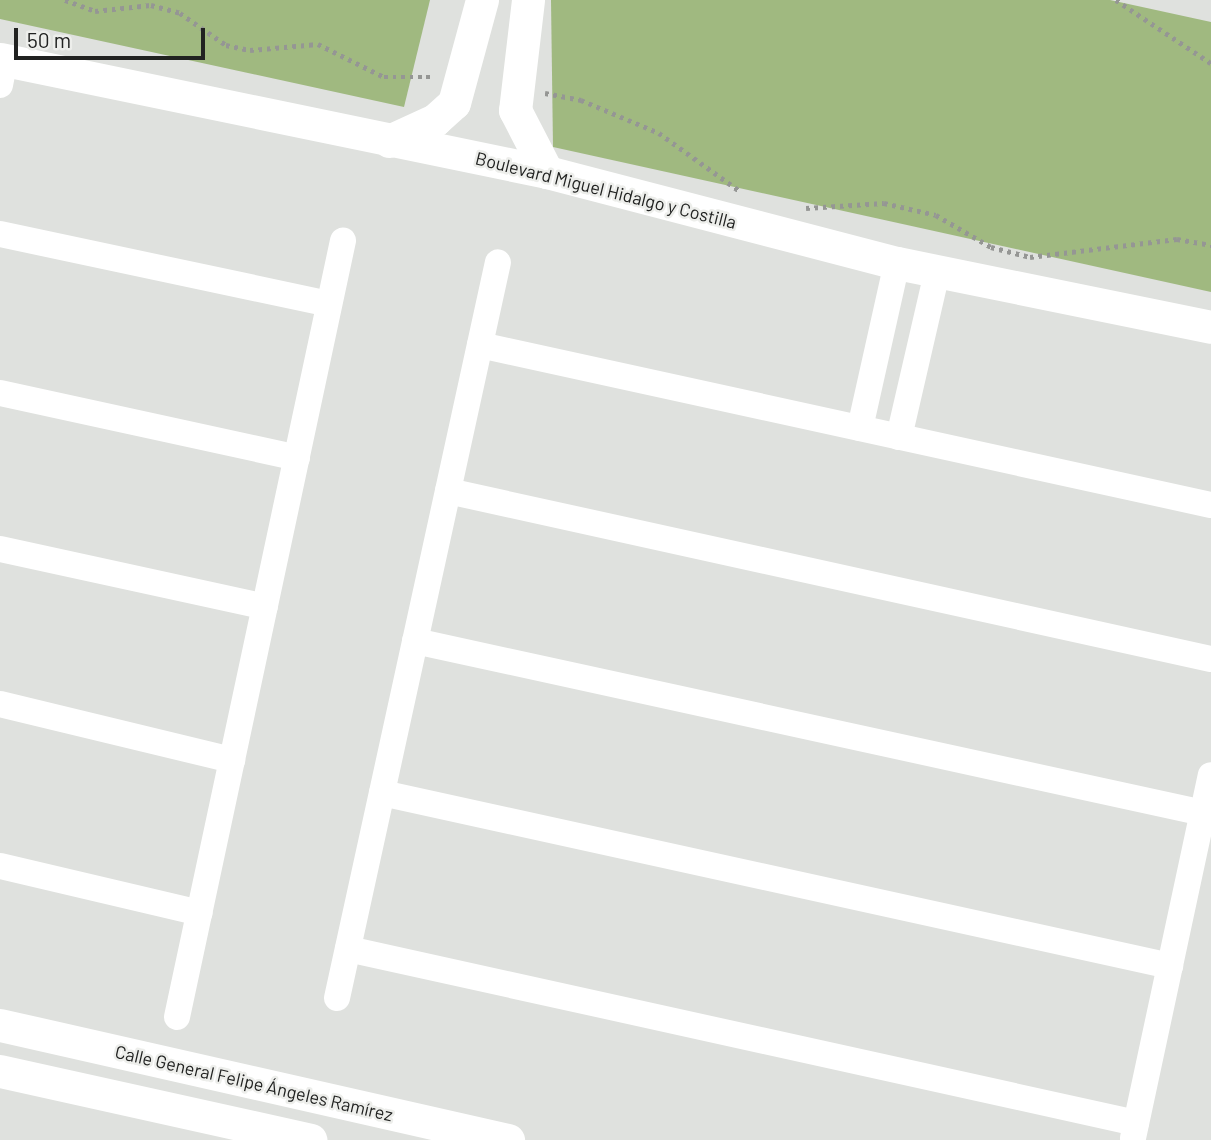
<!DOCTYPE html>
<meta charset="utf-8">
<style>
body{margin:0}
#map{position:relative;width:1211px;height:1140px;overflow:hidden;background:#dfe1de;font-family:Barlow,sans-serif}
div>[style]{position:absolute}
.green>*{inset:0;background:#a0b980}
.path>*{height:4.5px;margin-top:-2.25px;transform-origin:0;background:repeating-linear-gradient(90deg,#959694 0 3.5px,transparent 0 8.5px)}
.minor>*{height:26px;margin:-13px;padding:0 13px;transform-origin:13px;border-radius:13px;background:#fff}
.tertiary>*{height:33px;margin:-16.5px;padding:0 16.5px;transform-origin:16.5px;border-radius:16.5px;background:#fff}
span{translate:-50% -50%;white-space:nowrap;text-align:center;line-height:1.15;-webkit-text-stroke:5px #edeeeb;paint-order:stroke}
.street-label{font-size:18px;color:#212221}
.scale{position:absolute;left:14px;top:28px;width:191px;height:32px;box-sizing:border-box;border:4px solid #212221;border-top:0;padding-left:9px;font-size:21px;line-height:24px;white-space:nowrap;color:#212221;-webkit-text-stroke:5px #edeeeb;paint-order:stroke}
</style>
<div id="map">
<div class="green">
<div style="clip-path:polygon(0 0,430px 0,404px 107px,0 19px)"></div>
<div style="clip-path:polygon(551px 0,1110px 0,1211px 22px,1211px 292px,553px 147px)"></div>
</div>
<div class="path">
<div style="left:65px;top:0;width:32px;rotate:20deg"></div>
<div style="left:95px;top:11px;width:56px;rotate:-6.1deg"></div>
<div style="left:151px;top:5px;width:30px;rotate:15deg"></div>
<div style="left:180px;top:13px;width:56px;rotate:34.8deg"></div>
<div style="left:226px;top:45px;width:25px;rotate:12deg"></div>
<div style="left:250px;top:50px;width:68px;rotate:-5deg"></div>
<div style="left:318px;top:44px;width:74px;rotate:26.6deg"></div>
<div style="left:384px;top:77px;width:49px"></div>
<div style="left:1116px;top:0;width:114px;rotate:33.6deg"></div>
<div style="left:545px;top:93px;width:37px;rotate:11deg"></div>
<div style="left:581px;top:100px;width:85px;rotate:22.9deg"></div>
<div style="left:659px;top:133px;width:101px;rotate:35.7deg"></div>
<div style="left:806px;top:208px;width:78px;rotate:-3.7deg"></div>
<div style="left:884px;top:203px;width:53px;rotate:13deg"></div>
<div style="left:936px;top:215px;width:64px;rotate:30.2deg"></div>
<div style="left:991px;top:247px;width:40px;rotate:14.4deg"></div>
<div style="left:1030px;top:257px;width:148px;rotate:-7deg"></div>
<div style="left:1177px;top:239px;width:35px;rotate:10deg"></div>
</div>
<div class="minor">
<div style="left:0;top:85px;width:25px;rotate:-79deg"></div>
<div style="left:0;top:234px;width:336px;rotate:12deg"></div>
<div style="left:480px;top:345px;width:748px;rotate:12.35deg"></div>
<div style="left:0;top:393px;width:304px;rotate:12.3deg"></div>
<div style="left:860px;top:428px;width:169px;rotate:-77.4deg"></div>
<div style="left:899px;top:437px;width:169px;rotate:-77deg"></div>
<div style="left:448px;top:491px;width:781px;rotate:12.42deg"></div>
<div style="left:0;top:549px;width:271px;rotate:12.3deg"></div>
<div style="left:415px;top:641px;width:807px;rotate:12.31deg"></div>
<div style="left:0;top:704px;width:239px;rotate:13.6deg"></div>
<div style="left:382px;top:793px;width:807px;rotate:12.38deg"></div>
<div style="left:0;top:866px;width:205px;rotate:13.2deg"></div>
<div style="left:348px;top:949px;width:807px;rotate:12.45deg"></div>
<div style="left:337px;top:998px;width:753px;rotate:-77.66deg"></div>
<div style="left:177px;top:1017px;width:794px;rotate:-77.93deg"></div>
<div style="left:1133px;top:1138px;width:371px;rotate:-77.9deg"></div>
</div>
<div class="tertiary">
<div style="left:528px;top:0;width:111px;rotate:96.7deg"></div>
<div style="left:515px;top:110px;width:70px;rotate:62.7deg"></div>
<div style="left:0;top:59px;width:559px;rotate:11.67deg"></div>
<div style="left:547px;top:172px;width:362px;rotate:14.6deg"></div>
<div style="left:897px;top:263px;width:320px;rotate:11.5deg"></div>
<div style="left:389px;top:141px;width:51px;rotate:-24.5deg"></div>
<div style="left:435px;top:120px;width:25px;rotate:-42deg"></div>
<div style="left:454px;top:103px;width:107px;rotate:-74.8deg"></div>
<div style="left:0;top:1025px;width:521px;rotate:12.76deg"></div>
<div style="left:0;top:1071px;width:318px;rotate:12.5deg"></div>
</div>
<div class="street-label">
<span style="left:606px;top:190px;rotate:14deg">Boulevard Miguel Hidalgo y Costilla</span>
<span style="left:254px;top:1083px;rotate:13deg">Calle General Felipe Ángeles Ramírez</span>
</div>
<div class="scale">50 m</div>
</div>
